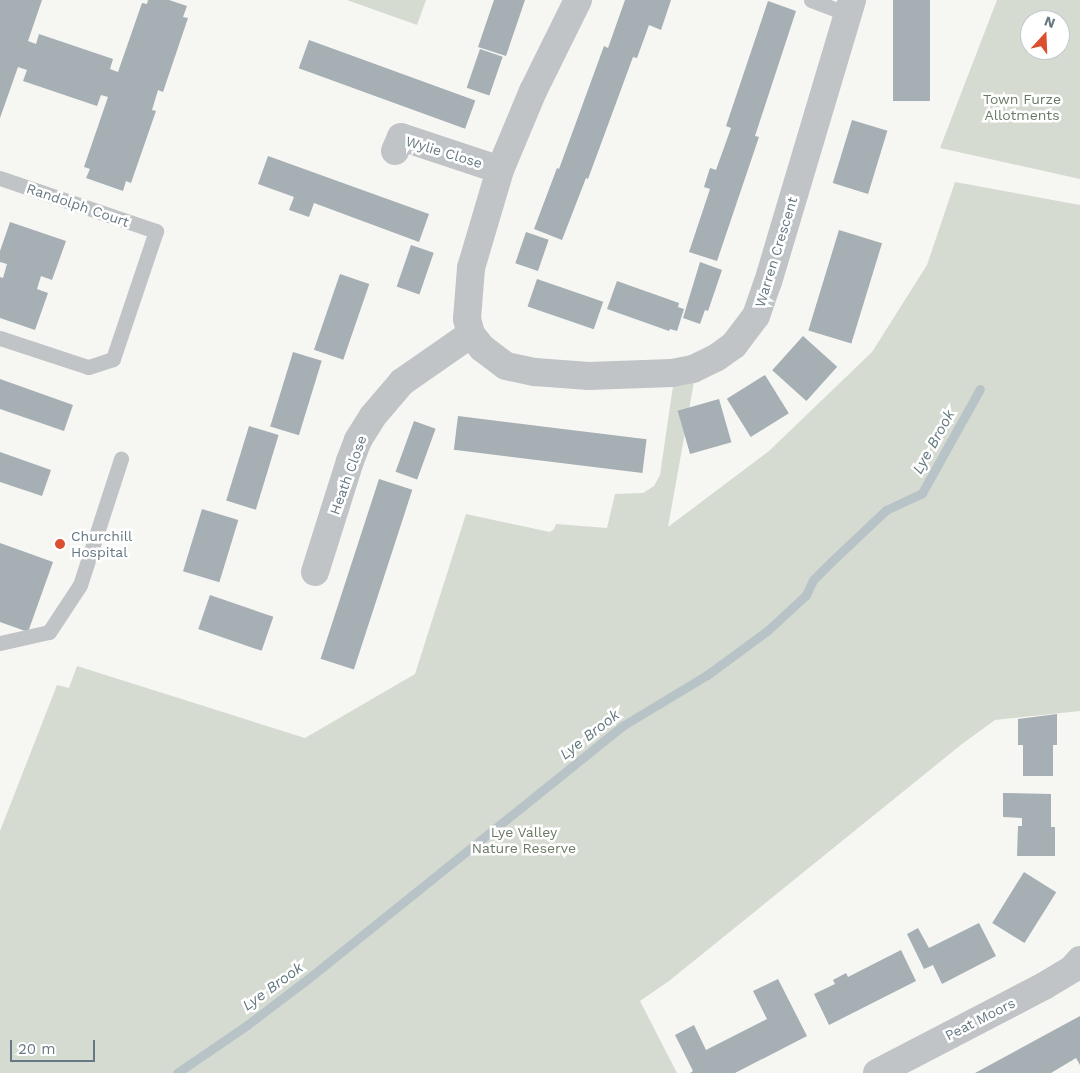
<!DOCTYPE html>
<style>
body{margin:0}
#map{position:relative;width:1080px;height:1073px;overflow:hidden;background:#f6f6f3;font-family:"Work Sans",sans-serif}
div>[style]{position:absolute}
.green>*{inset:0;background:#d6dbd2}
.stream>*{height:9px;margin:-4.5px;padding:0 4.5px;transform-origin:4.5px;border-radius:4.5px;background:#b7c3c7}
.building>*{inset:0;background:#a6afb4;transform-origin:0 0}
.lane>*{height:15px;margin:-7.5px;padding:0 7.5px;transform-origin:7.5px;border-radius:7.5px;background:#c0c4c7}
.street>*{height:28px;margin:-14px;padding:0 14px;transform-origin:14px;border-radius:14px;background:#c0c4c7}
.dots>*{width:14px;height:14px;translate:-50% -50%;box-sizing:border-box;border:2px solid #fff;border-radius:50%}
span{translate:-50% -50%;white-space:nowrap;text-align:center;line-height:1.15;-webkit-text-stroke:5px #fff;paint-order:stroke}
.park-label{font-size:14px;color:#6a7a65}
.street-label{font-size:14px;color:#667883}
.poi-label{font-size:14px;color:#667883}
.left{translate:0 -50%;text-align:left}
.water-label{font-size:15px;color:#63797f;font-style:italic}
.north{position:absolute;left:1020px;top:10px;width:50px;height:50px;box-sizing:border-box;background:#fff;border:1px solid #c2c9cd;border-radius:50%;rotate:20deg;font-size:14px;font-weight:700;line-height:20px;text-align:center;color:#667883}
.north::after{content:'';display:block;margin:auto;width:18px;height:22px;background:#db4e2e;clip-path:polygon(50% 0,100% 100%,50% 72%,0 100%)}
.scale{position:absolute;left:10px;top:1040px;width:85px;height:22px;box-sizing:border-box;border:2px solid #667883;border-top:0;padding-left:6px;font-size:15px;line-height:18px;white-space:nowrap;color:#667883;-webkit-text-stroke:4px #fff;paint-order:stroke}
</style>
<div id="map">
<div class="green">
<div style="clip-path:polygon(347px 0,426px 0,417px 25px)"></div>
<div style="clip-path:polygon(evenodd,997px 0,1080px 0,1080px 179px,940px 148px,997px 0,1030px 20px,1060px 20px,1060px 50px,1030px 50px,1030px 20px)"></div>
<div style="clip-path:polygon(955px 182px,1080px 205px,1080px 711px,995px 720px,962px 744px,669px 981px,640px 1001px,677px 1073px,0 1073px,0 831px,57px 685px,69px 688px,77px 666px,305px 738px,415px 674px,466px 514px,550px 532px,554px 529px,556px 524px,607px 528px,615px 494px,643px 493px,654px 486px,660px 475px,673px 386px,694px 382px,668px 527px,769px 451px,872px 352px,927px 265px)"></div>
</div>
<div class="stream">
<div style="left:177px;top:1073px;width:85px;rotate:-34.4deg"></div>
<div style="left:247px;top:1025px;width:78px;rotate:-37.2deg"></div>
<div style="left:309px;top:978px;width:404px;rotate:-38.8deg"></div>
<div style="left:624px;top:725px;width:97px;rotate:-31.1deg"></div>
<div style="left:707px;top:675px;width:74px;rotate:-36.3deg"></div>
<div style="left:767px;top:631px;width:53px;rotate:-42.7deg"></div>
<div style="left:806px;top:595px;width:17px;rotate:-65deg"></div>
<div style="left:813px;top:580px;width:27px;rotate:-45deg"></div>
<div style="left:832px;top:561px;width:74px;rotate:-43.4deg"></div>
<div style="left:886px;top:510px;width:40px;rotate:-25deg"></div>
<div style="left:922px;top:493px;width:119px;rotate:-60.9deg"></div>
</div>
<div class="building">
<div style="clip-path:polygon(0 0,42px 0,28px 41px,36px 44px,39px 34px,113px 59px,110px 69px,118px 72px,142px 3px,147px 4px,148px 0,169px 0,187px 6px,183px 17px,188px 18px,163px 92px,158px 90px,152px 110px,156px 111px,131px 183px,126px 181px,123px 191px,86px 178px,90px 169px,84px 167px,108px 97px,101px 95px,97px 106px,23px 81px,27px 70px,18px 67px,0 118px)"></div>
<div style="clip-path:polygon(494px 0,525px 0,506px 56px,478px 47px)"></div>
<div style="clip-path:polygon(625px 0,671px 0,661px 30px,649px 25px,637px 58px,633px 57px,588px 179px,586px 178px,562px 240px,534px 229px,557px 168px,559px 169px,604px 46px,608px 48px)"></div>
<div style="left:893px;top:0;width:37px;height:101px"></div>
<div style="clip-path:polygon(768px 1px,796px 11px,755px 136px,759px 137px,717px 261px,689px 252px,710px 189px,704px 187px,710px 168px,716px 170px,731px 128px,726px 126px)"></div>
<div style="left:309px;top:40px;width:177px;height:30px;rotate:20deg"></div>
<div style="left:480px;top:49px;width:24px;height:41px;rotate:19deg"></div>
<div style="left:852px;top:120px;width:37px;height:66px;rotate:17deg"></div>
<div style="clip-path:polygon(268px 156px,429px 214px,419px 242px,314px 203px,309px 217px,289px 210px,294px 197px,258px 184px)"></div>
<div style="clip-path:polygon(10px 222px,66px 241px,52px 280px,41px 276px,37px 289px,48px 293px,35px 330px,0 318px,0 277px,3px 278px,7px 264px,0 262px,0 251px)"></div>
<div style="left:839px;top:230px;width:45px;height:105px;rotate:17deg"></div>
<div style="left:526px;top:232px;width:24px;height:33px;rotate:19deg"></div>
<div style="left:411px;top:245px;width:24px;height:44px;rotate:19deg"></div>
<div style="clip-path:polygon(700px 262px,722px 270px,708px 311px,705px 310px,700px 324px,683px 318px)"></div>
<div style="left:340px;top:274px;width:31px;height:80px;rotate:19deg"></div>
<div style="left:537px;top:279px;width:70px;height:29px;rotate:19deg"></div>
<div style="clip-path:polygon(617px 281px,679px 303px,678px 307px,684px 309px,677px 331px,670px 329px,669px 331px,607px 309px)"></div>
<div style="left:803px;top:336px;width:46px;height:46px;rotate:42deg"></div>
<div style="left:293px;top:352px;width:30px;height:78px;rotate:17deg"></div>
<div style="left:765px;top:375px;width:45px;height:45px;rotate:58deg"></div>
<div style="clip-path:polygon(0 379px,73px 405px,64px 431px,0 409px)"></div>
<div style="left:719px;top:399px;width:45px;height:43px;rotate:74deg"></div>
<div style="left:458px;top:416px;width:190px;height:34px;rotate:7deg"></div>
<div style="left:414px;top:421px;width:23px;height:54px;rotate:20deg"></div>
<div style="left:249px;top:426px;width:31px;height:78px;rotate:17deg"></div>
<div style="clip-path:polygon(0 452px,51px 470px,42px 496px,0 482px)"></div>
<div style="left:379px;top:479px;width:35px;height:189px;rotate:18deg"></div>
<div style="left:202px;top:509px;width:38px;height:65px;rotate:17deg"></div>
<div style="clip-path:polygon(0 543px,53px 562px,28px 632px,0 622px)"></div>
<div style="left:210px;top:595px;width:67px;height:36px;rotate:19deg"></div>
<div style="clip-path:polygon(1057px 714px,1057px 745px,1053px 745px,1053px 776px,1023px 776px,1023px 745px,1018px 745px,1018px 719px)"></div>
<div style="clip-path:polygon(1003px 793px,1051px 794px,1051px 827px,1055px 827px,1055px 856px,1017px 856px,1018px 826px,1022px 826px,1022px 818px,1003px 817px)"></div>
<div style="left:1024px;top:872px;width:38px;height:60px;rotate:32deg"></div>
<div style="clip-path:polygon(979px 923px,996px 956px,942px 984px,933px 965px,924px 969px,907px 934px,918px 928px,929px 948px)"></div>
<div style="clip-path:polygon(901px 950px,916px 981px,829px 1025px,814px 994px,835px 984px,833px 980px,846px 973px,848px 977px)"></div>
<div style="clip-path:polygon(778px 979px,807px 1036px,735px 1073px,690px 1073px,693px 1071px,675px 1035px,694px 1025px,706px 1050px,767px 1019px,753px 991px)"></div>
<div style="clip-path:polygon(1080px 1016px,1080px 1065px,1076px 1058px,1051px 1073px,975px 1073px)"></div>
</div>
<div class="lane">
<div style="left:811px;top:0;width:40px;rotate:21deg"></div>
<div style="left:0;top:178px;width:165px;rotate:18.8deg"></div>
<div style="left:156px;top:231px;width:135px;rotate:108.6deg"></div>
<div style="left:113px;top:359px;width:26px;rotate:162deg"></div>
<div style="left:88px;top:367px;width:93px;rotate:-161.8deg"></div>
<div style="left:0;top:643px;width:50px;rotate:-12.7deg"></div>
<div style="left:49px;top:632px;width:56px;rotate:-56.6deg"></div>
<div style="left:80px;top:585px;width:133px;rotate:-72deg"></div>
</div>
<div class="street">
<div style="left:578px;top:0;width:102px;rotate:116.3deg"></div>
<div style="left:533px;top:91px;width:86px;rotate:112.7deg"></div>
<div style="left:500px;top:170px;width:102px;rotate:106.5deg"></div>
<div style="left:471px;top:268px;width:51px;rotate:94.5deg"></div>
<div style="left:467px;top:319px;width:16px;rotate:75deg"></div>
<div style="left:471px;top:334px;width:18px;rotate:52deg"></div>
<div style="left:482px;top:348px;width:30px;rotate:37deg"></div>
<div style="left:506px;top:366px;width:30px;rotate:12deg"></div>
<div style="left:535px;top:372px;width:54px;rotate:4.2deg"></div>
<div style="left:589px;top:376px;width:83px;rotate:-2.1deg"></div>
<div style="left:672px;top:373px;width:21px;rotate:-11deg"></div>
<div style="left:693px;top:369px;width:25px;rotate:-26deg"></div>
<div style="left:716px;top:358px;width:22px;rotate:-36deg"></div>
<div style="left:734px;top:345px;width:36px;rotate:-53deg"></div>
<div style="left:756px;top:316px;width:36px;rotate:-71deg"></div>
<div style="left:768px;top:282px;width:294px;rotate:-73.4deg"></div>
<div style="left:395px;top:151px;width:15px;rotate:-67deg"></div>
<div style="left:401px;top:137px;width:104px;rotate:18.4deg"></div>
<div style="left:315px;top:572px;width:116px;rotate:-72.5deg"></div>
<div style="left:350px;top:461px;width:22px;rotate:-69deg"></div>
<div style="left:358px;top:440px;width:28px;rotate:-58deg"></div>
<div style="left:373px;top:416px;width:45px;rotate:-49.5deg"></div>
<div style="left:402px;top:382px;width:84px;rotate:-34.8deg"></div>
<div style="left:877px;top:1073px;width:188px;rotate:-27.5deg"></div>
<div style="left:1044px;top:986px;width:33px;rotate:-31deg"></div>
<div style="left:1072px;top:969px;width:12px;rotate:-48deg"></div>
</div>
<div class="dots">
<div style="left:60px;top:544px;background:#db4e2e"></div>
</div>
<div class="park-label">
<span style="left:1022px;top:107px">Town Furze<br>Allotments</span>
<span style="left:524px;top:840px">Lye Valley<br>Nature Reserve</span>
</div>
<div class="street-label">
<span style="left:444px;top:152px;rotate:17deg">Wylie Close</span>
<span style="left:78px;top:205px;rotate:19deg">Randolph Court</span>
<span style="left:776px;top:252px;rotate:-73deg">Warren Crescent</span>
<span style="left:348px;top:475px;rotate:-70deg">Heath Close</span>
<span style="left:980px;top:1019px;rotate:-27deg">Peat Moors</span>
</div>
<div class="poi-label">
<span class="left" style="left:71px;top:544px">Churchill<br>Hospital</span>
</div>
<div class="water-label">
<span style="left:934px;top:442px;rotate:-61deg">Lye Brook</span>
<span style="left:590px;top:735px;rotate:-38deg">Lye Brook</span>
<span style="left:273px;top:987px;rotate:-36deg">Lye Brook</span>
</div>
<div class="north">N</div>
<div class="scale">20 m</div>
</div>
